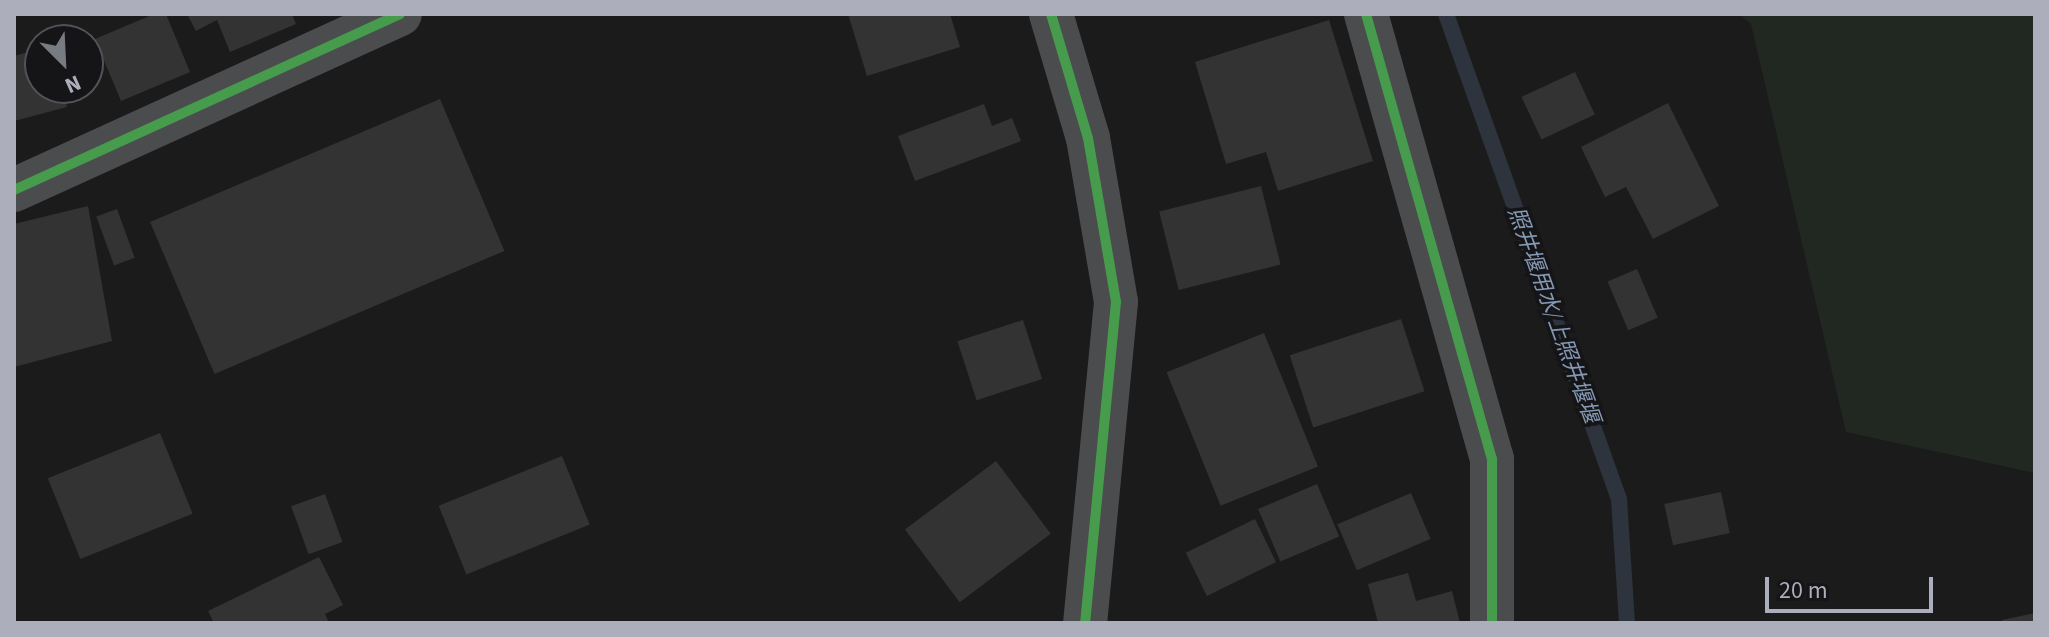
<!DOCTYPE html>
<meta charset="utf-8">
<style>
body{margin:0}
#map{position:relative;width:2049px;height:637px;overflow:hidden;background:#1b1b1b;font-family:"Source Sans 3","Noto Sans JP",sans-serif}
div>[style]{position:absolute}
.green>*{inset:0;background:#212822}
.stream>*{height:16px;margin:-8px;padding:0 8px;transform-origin:8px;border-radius:8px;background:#2e343d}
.building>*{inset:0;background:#333;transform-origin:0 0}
.minor>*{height:44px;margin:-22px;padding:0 22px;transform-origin:22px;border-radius:22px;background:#4b4c4e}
.cycleway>*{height:10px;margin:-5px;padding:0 5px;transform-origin:5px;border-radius:5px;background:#469c4c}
span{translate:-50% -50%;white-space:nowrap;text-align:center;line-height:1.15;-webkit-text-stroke:7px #151517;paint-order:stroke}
.water-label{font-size:22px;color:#8599b5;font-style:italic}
.frame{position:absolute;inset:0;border:16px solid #acafbb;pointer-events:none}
.north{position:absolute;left:24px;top:24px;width:80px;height:80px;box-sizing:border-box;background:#151517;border:2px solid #515359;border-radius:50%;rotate:156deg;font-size:22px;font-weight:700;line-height:32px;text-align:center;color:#acafbb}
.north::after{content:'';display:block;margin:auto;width:28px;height:36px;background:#797b83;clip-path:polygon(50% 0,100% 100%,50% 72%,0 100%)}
.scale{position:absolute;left:1765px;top:577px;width:168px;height:36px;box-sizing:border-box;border:4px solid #acafbb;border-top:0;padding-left:10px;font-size:24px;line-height:28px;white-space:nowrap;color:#acafbb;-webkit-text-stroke:6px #151517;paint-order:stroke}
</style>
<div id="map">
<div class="green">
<div style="clip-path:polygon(1739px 14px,2035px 14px,2035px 473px,1846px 432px,1751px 24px)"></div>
</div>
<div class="stream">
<div style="left:1446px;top:14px;width:515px;rotate:70.37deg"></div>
<div style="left:1619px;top:499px;width:124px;rotate:86.3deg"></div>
</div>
<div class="building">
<div style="clip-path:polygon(154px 14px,166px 14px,190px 72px,121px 101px,95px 39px)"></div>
<div style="clip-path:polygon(187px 14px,292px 14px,296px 24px,230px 52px,217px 20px,196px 31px)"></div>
<div style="clip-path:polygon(848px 14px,950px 14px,960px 47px,867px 76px)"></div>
<div style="clip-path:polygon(1329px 20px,1373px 161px,1278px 191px,1266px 152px,1226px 164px,1195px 62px)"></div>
<div style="clip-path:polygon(40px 49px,40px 88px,62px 88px,67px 107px,14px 121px,14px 56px)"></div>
<div style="left:1575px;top:72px;width:47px;height:59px;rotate:65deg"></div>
<div style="left:440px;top:99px;width:165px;height:315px;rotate:67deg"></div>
<div style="clip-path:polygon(1668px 103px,1719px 206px,1653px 239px,1626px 187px,1605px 197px,1581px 147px)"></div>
<div style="clip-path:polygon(984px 104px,992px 126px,1012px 118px,1021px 141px,915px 181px,898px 136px)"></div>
<div style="left:1261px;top:186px;width:81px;height:105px;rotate:76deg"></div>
<div style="clip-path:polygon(88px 206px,112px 341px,14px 367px,14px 224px)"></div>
<div style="left:117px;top:209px;width:52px;height:22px;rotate:70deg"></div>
<div style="left:1637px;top:269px;width:53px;height:32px;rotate:67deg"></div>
<div style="left:1401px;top:319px;width:76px;height:117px;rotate:72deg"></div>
<div style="left:1023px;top:320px;width:62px;height:69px;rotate:72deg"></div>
<div style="left:1264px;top:333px;width:144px;height:105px;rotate:68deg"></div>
<div style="left:160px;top:433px;width:87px;height:121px;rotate:68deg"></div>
<div style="left:562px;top:456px;width:74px;height:133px;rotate:68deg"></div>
<div style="left:996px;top:461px;width:91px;height:114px;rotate:53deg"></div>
<div style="left:1317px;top:484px;width:57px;height:64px;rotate:67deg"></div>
<div style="left:1721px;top:492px;width:42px;height:58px;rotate:78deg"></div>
<div style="left:1411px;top:493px;width:50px;height:80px;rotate:67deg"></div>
<div style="left:325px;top:494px;width:51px;height:36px;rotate:70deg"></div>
<div style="left:1255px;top:519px;width:48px;height:77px;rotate:64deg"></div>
<div style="clip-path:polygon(319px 557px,343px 605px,325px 614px,329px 623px,214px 623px,208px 611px)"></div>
<div style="clip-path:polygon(1408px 573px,1416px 601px,1452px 591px,1460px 623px,1378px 623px,1368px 584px)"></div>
<div style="clip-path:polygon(2035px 613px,2035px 623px,2003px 623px,2002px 620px)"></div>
</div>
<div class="minor">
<div style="left:1051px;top:14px;width:129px;rotate:73.4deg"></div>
<div style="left:1088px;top:138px;width:166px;rotate:80.3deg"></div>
<div style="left:1116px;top:302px;width:322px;rotate:95.5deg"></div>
<div style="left:1366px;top:14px;width:462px;rotate:74.2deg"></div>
<div style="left:1492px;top:459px;width:164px;rotate:90deg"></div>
<div style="left:14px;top:190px;width:424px;rotate:-24.5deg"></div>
</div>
<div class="cycleway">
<div style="left:1051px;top:14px;width:129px;rotate:73.4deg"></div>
<div style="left:1088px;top:138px;width:166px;rotate:80.3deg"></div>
<div style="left:1116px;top:302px;width:322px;rotate:95.5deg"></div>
<div style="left:1366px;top:14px;width:462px;rotate:74.2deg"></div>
<div style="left:1492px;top:459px;width:164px;rotate:90deg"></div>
<div style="left:14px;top:190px;width:424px;rotate:-24.5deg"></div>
</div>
<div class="water-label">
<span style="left:1553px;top:315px;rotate:70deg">照井堰用水/上照井堰堰</span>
</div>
<div class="frame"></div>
<div class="north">N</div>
<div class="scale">20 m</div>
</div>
